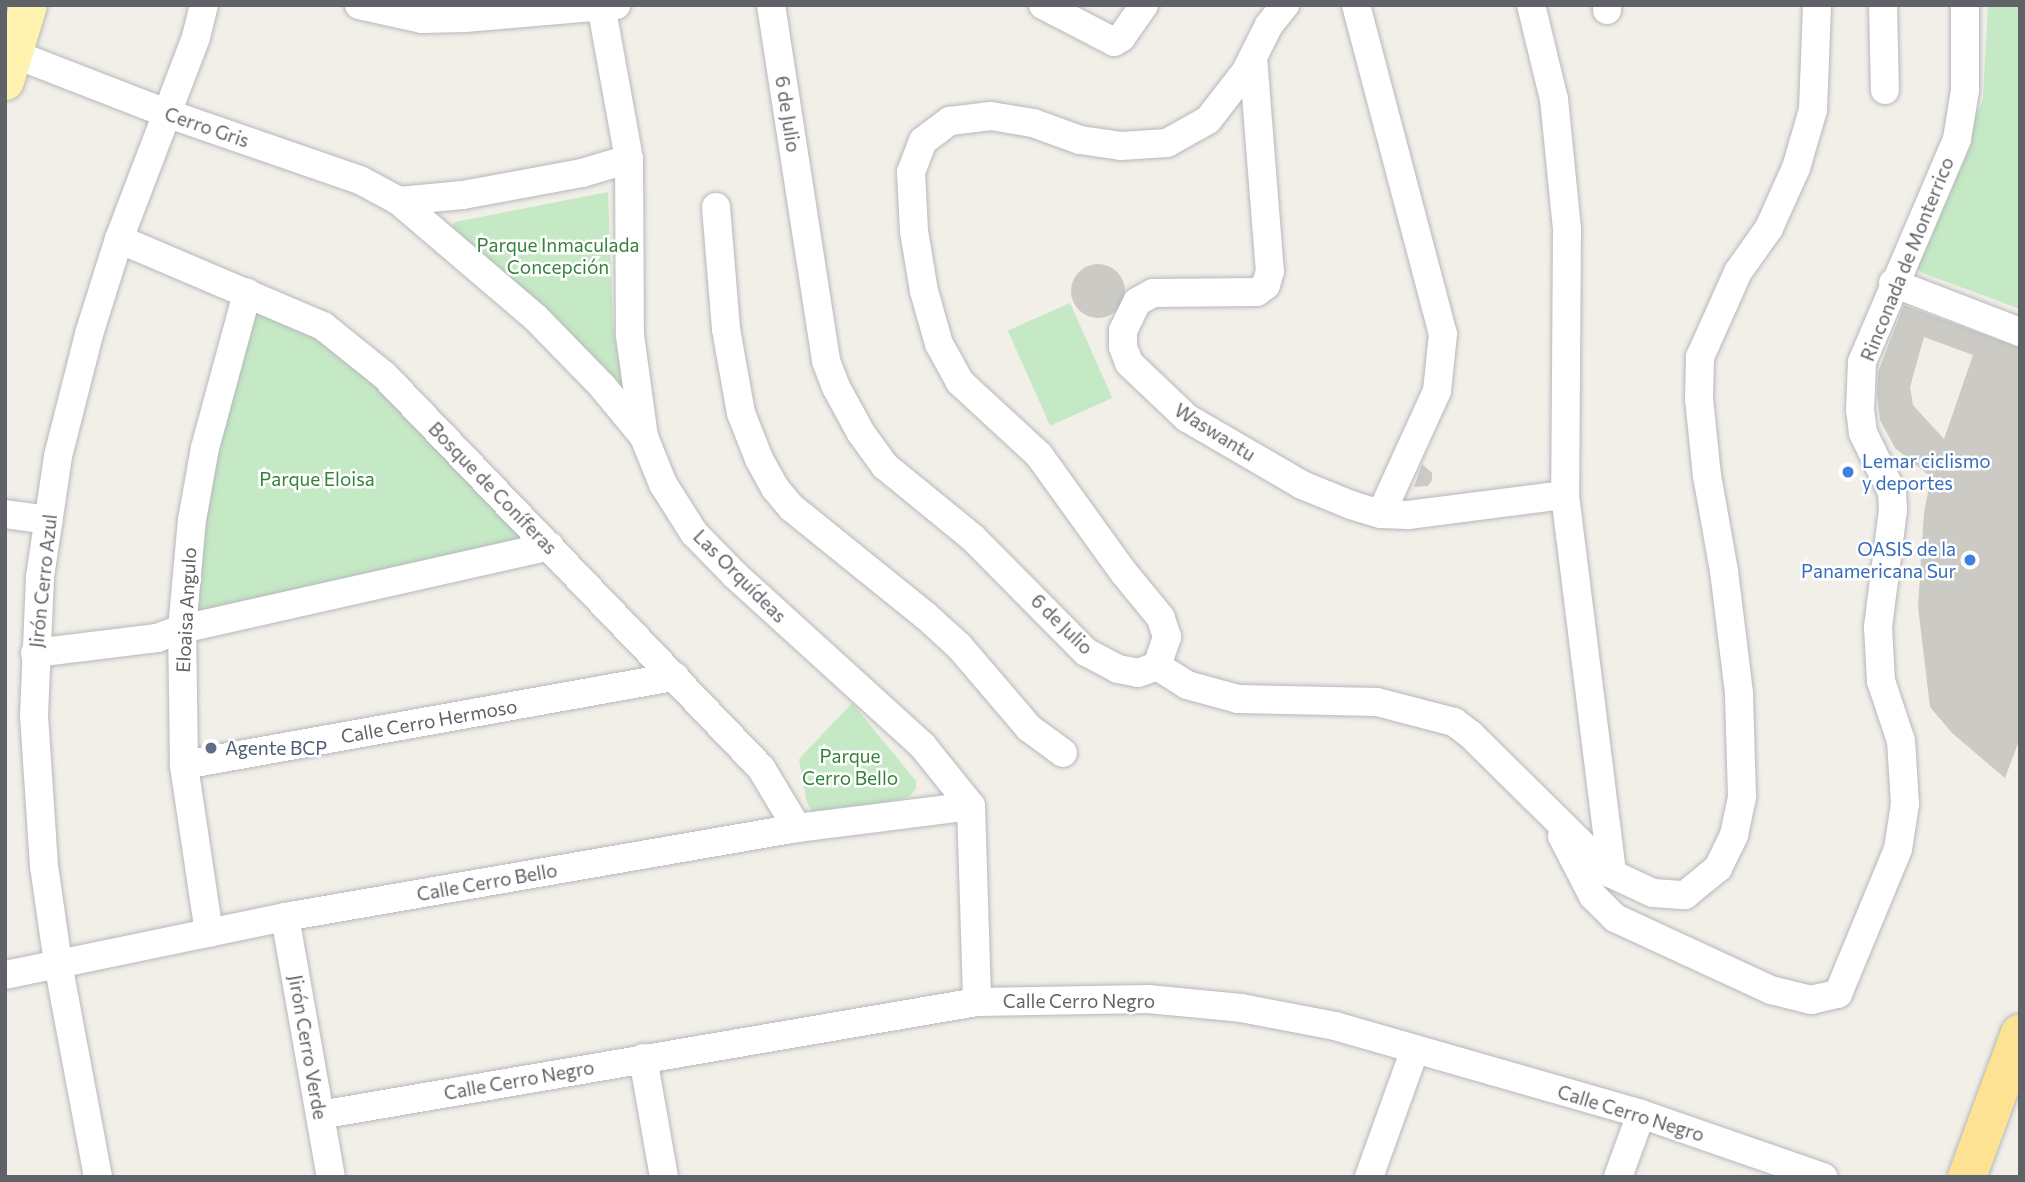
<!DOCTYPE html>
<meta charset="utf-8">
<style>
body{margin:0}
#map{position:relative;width:2025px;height:1182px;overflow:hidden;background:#f1efe8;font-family:Commissioner,sans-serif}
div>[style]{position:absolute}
.green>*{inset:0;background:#c5e8c5;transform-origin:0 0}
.building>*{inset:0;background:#cccac5}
.round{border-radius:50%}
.roads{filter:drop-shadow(0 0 2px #b5b8bc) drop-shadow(0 0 2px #b5b8bc)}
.minor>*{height:28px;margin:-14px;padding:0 14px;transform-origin:14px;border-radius:14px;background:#fff}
.major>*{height:37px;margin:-18.5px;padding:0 18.5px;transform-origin:18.5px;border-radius:18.5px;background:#fff2af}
.highway>*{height:38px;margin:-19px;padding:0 19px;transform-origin:19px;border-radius:19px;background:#fde293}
.dots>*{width:19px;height:19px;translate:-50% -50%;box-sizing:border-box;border:4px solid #fff;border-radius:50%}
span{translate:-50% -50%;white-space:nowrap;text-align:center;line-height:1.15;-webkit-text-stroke:5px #fff;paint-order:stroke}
.street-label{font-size:19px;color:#5f6368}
.park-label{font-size:19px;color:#348238}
.shop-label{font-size:19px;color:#366cbe}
.left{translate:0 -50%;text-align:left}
.right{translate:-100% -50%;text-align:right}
.service-label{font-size:19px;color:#4e5e75}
.frame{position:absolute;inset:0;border:7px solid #5f6368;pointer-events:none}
</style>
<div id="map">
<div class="green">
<div style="clip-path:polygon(1988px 5px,2020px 5px,2020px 309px,1920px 272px,1914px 261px,1983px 99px)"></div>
<div style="clip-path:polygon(608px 192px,613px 325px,622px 383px,619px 385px,452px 226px,455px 222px)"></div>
<div style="left:1070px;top:303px;width:104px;height:68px;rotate:66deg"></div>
<div style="clip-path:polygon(253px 307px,322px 335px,538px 542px,193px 614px,201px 510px)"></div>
<div style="clip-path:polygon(852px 703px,916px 781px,916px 789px,909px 797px,827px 817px,814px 814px,807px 803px,799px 759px)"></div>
</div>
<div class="building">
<div class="round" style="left:1071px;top:264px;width:54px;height:54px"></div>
<div style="clip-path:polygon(evenodd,1904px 305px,2020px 348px,2020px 738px,2005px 778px,1952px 733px,1930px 707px,1918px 607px,1924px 512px,1931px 477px,1895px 448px,1880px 420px,1877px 395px,1878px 372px,1904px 305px,1924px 337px,1973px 355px,1944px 439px,1913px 405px,1910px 387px,1924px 337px)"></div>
<div style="clip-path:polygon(1422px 464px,1432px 473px,1432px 480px,1428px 486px,1414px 487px)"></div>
</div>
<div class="roads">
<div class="minor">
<div style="left:359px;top:5px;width:65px;rotate:12.5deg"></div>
<div style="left:422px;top:19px;width:43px;rotate:-1.3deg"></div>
<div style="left:465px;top:18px;width:152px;rotate:-4.9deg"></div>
<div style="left:601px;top:5px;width:157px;rotate:79.7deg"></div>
<div style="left:629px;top:159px;width:176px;rotate:89.7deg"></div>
<div style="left:630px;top:335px;width:103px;rotate:82.2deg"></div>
<div style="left:644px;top:437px;width:51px;rotate:68deg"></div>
<div style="left:663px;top:484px;width:58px;rotate:57.7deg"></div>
<div style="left:694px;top:533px;width:59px;rotate:45.7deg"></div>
<div style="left:735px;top:575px;width:253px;rotate:42.3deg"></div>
<div style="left:922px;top:745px;width:78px;rotate:51.2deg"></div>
<div style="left:971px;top:806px;width:196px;rotate:88.2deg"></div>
<div style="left:771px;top:5px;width:360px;rotate:81.2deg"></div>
<div style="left:826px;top:361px;width:28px;rotate:69deg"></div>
<div style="left:836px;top:387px;width:52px;rotate:61.5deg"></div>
<div style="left:861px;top:433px;width:41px;rotate:54deg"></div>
<div style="left:885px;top:466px;width:114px;rotate:39.3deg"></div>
<div style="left:973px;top:538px;width:161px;rotate:45.3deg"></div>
<div style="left:1086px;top:652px;width:36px;rotate:28deg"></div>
<div style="left:1118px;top:669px;width:20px;rotate:11deg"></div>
<div style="left:1138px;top:673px;width:20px;rotate:-20deg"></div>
<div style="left:1043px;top:5px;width:80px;rotate:27.5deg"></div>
<div style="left:1114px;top:42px;width:8px;rotate:-30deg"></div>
<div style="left:1121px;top:38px;width:40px;rotate:-55.1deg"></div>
<div style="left:1356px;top:5px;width:340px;rotate:75.2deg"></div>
<div style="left:1443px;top:334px;width:57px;rotate:96deg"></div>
<div style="left:1437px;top:391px;width:135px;rotate:114.5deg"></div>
<div style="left:1531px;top:5px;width:97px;rotate:76.3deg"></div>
<div style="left:1554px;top:99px;width:131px;rotate:84.3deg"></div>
<div style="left:1567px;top:229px;width:266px;rotate:90.4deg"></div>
<div style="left:1565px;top:495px;width:382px;rotate:82.9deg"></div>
<div style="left:1607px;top:5px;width:5px;rotate:90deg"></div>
<div style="left:1883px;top:5px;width:85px;rotate:88.7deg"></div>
<div style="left:14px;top:54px;width:163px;rotate:21.2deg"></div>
<div style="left:166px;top:113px;width:205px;rotate:19.1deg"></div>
<div style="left:360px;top:180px;width:44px;rotate:28.3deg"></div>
<div style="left:399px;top:201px;width:180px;rotate:40.5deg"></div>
<div style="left:536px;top:318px;width:96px;rotate:45.8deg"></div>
<div style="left:603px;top:387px;width:65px;rotate:50.6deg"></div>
<div style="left:1253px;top:57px;width:215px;rotate:85.5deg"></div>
<div style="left:1270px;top:271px;width:15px;rotate:106deg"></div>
<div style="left:1266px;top:285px;width:11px;rotate:142deg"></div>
<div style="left:1257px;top:292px;width:104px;rotate:179.4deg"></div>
<div style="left:1153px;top:293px;width:18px;rotate:151deg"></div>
<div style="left:1137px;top:302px;width:32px;rotate:116deg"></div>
<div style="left:1123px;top:331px;width:16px;rotate:90deg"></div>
<div style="left:1123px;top:347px;width:17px;rotate:69deg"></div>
<div style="left:1129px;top:363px;width:80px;rotate:43.5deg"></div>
<div style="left:1187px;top:418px;width:133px;rotate:30.2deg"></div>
<div style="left:1302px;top:485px;width:53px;rotate:22.2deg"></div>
<div style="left:1351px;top:505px;width:31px;rotate:17deg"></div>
<div style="left:1381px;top:514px;width:27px;rotate:2deg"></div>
<div style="left:1408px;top:515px;width:158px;rotate:-7.3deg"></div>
<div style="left:399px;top:201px;width:64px;rotate:-5.4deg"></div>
<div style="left:463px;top:195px;width:121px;rotate:-10.5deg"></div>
<div style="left:582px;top:173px;width:49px;rotate:-16.6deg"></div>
<div style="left:716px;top:207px;width:122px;rotate:85.3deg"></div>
<div style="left:726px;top:329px;width:85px;rotate:79.9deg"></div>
<div style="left:741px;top:413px;width:49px;rotate:68.6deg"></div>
<div style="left:759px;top:459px;width:33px;rotate:61deg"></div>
<div style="left:775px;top:488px;width:26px;rotate:50deg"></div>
<div style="left:792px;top:508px;width:172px;rotate:38.9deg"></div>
<div style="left:926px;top:616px;width:45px;rotate:42.3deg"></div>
<div style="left:959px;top:646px;width:108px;rotate:49.5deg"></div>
<div style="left:1029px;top:728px;width:42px;rotate:36.3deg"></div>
<div style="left:119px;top:239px;width:222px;rotate:23.1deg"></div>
<div style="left:323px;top:326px;width:78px;rotate:38.8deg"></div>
<div style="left:384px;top:375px;width:545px;rotate:46.19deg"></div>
<div style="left:761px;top:768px;width:70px;rotate:59deg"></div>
<div style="left:1893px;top:283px;width:136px;rotate:21.1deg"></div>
<div style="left:5px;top:514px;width:44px;rotate:7.8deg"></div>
<div style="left:35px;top:653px;width:123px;rotate:-7deg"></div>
<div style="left:157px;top:638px;width:27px;rotate:-20deg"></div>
<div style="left:182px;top:629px;width:377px;rotate:-12.7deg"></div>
<div style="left:1157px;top:666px;width:36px;rotate:32deg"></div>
<div style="left:1187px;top:685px;width:53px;rotate:15.4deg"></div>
<div style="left:1238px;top:699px;width:139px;rotate:1.2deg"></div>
<div style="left:1377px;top:702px;width:80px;rotate:14.6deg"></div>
<div style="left:1454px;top:722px;width:20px;rotate:37deg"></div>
<div style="left:1470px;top:734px;width:199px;rotate:44.6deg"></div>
<div style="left:1612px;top:874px;width:45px;rotate:24.9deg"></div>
<div style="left:1653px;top:893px;width:32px;rotate:4deg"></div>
<div style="left:1685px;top:895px;width:43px;rotate:-39.3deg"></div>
<div style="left:1718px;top:868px;width:37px;rotate:-64deg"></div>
<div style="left:1734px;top:835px;width:40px;rotate:-78deg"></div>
<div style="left:1742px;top:796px;width:103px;rotate:-91.7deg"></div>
<div style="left:1739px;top:693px;width:123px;rotate:-97deg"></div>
<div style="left:1724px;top:571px;width:97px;rotate:-100.1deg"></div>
<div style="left:1707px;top:476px;width:77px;rotate:-95.9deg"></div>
<div style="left:1699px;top:399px;width:42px;rotate:-88.6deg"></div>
<div style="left:1700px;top:357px;width:93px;rotate:-65.9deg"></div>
<div style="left:1738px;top:272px;width:54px;rotate:-54.8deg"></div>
<div style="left:1769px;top:228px;width:66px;rotate:-65.8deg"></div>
<div style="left:1796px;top:168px;width:60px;rotate:-73.7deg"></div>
<div style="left:1813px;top:110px;width:105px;rotate:-87.8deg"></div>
<div style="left:1157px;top:666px;width:31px;rotate:-71deg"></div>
<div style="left:1167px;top:637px;width:20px;rotate:-108deg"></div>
<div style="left:1161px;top:618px;width:58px;rotate:-129.4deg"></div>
<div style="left:1124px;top:573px;width:145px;rotate:-125.8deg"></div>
<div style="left:1039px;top:455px;width:108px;rotate:-137.3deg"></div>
<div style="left:960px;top:382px;width:43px;rotate:-118.9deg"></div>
<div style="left:939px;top:344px;width:55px;rotate:-105.8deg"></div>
<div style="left:924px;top:291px;width:61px;rotate:-99.5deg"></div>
<div style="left:914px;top:231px;width:59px;rotate:-92.9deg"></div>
<div style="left:911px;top:172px;width:33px;rotate:-69deg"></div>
<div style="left:923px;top:141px;width:34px;rotate:-37deg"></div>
<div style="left:950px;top:121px;width:41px;rotate:-7deg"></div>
<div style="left:991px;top:116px;width:43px;rotate:9.5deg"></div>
<div style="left:1033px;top:123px;width:50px;rotate:19.9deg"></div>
<div style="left:1080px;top:140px;width:41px;rotate:8.3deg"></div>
<div style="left:1121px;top:146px;width:46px;rotate:-3.7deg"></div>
<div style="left:1167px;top:143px;width:47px;rotate:-29.3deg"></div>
<div style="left:1208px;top:120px;width:62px;rotate:-52.2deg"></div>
<div style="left:1246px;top:71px;width:51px;rotate:-63.4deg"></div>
<div style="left:1269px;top:25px;width:26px;rotate:-51deg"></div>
<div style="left:184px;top:765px;width:499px;rotate:-10.2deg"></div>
<div style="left:1562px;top:836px;width:68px;rotate:62.7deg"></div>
<div style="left:1593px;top:896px;width:31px;rotate:45deg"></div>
<div style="left:1615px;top:918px;width:172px;rotate:24.8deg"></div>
<div style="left:1771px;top:990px;width:41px;rotate:14deg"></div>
<div style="left:1811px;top:1000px;width:28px;rotate:-13deg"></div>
<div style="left:1838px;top:994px;width:157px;rotate:-67.5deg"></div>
<div style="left:1898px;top:849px;width:46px;rotate:-81.2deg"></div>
<div style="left:1905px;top:804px;width:63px;rotate:-93.6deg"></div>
<div style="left:1901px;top:741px;width:63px;rotate:-108.4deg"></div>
<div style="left:1881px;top:681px;width:54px;rotate:-93.2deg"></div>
<div style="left:1878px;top:627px;width:118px;rotate:-82.7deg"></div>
<div style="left:1893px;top:510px;width:18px;rotate:-93deg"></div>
<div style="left:1892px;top:492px;width:66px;rotate:-116.2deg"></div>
<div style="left:1863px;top:433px;width:23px;rotate:-97deg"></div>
<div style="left:1860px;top:410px;width:48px;rotate:-87.6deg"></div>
<div style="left:1862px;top:362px;width:242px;rotate:-66.9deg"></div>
<div style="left:1957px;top:139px;width:50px;rotate:-80.7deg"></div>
<div style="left:1965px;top:90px;width:85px;rotate:-90deg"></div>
<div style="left:285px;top:917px;width:264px;rotate:80deg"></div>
<div style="left:209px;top:933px;width:170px;rotate:-98.5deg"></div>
<div style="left:184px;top:765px;width:136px;rotate:-90.8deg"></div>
<div style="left:182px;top:629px;width:109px;rotate:-84.8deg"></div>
<div style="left:192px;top:520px;width:73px;rotate:-79.8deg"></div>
<div style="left:205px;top:448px;width:161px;rotate:-74.8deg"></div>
<div style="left:5px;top:975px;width:286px;rotate:-11.7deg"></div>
<div style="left:285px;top:917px;width:520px;rotate:-9.86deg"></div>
<div style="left:797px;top:828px;width:175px;rotate:-7.2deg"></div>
<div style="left:643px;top:1058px;width:121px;rotate:80deg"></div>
<div style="left:320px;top:1115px;width:667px;rotate:-9.76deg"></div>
<div style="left:977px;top:1002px;width:171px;rotate:-1deg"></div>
<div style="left:1148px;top:999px;width:93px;rotate:5.5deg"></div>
<div style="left:1241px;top:1008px;width:96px;rotate:10.8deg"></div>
<div style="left:1335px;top:1026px;width:318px;rotate:16deg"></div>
<div style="left:1641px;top:1114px;width:193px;rotate:19.1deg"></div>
<div style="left:98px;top:1177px;width:218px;rotate:-100.6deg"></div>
<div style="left:58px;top:963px;width:98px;rotate:-98.2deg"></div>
<div style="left:44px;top:866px;width:151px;rotate:-93.8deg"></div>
<div style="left:34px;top:715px;width:138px;rotate:-87.5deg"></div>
<div style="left:40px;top:577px;width:122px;rotate:-81.5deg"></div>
<div style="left:58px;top:456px;width:126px;rotate:-75.7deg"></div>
<div style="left:89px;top:334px;width:100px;rotate:-72.5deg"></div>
<div style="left:119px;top:239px;width:216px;rotate:-69.1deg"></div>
<div style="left:196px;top:37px;width:33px;rotate:-76deg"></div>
<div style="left:1369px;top:1177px;width:136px;rotate:-70.2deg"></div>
<div style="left:1618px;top:1177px;width:67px;rotate:-69.9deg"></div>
</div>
<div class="major">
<div style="left:5px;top:81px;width:79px;rotate:-73.2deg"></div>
</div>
<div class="highway">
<div style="left:1967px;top:1177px;width:153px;rotate:-69.8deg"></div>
</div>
</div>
<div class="dots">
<div style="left:1848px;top:472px;background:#3f7fe0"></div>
<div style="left:1970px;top:560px;background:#3f7fe0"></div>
<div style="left:211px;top:748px;background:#5c6f8a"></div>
</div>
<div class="street-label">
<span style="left:788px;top:114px;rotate:81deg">6 de Julio</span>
<span style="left:207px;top:127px;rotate:19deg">Cerro Gris</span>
<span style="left:1907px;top:259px;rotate:-68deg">Rinconada de Monterrico</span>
<span style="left:1215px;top:432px;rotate:32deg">Waswantu</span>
<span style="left:493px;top:488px;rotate:46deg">Bosque de Coníferas</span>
<span style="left:740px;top:576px;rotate:45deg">Las Orquídeas</span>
<span style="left:43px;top:581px;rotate:-84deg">Jirón Cerro Azul</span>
<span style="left:186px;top:610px;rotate:-87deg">Eloaisa Angulo</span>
<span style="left:1062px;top:624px;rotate:44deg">6 de Julio</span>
<span style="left:429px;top:721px;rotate:-10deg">Calle Cerro Hermoso</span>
<span style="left:487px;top:882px;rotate:-10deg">Calle Cerro Bello</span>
<span style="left:1079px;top:1001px">Calle Cerro Negro</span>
<span style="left:308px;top:1047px;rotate:80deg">Jirón Cerro Verde</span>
<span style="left:519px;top:1080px;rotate:-10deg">Calle Cerro Negro</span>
<span style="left:1631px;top:1113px;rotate:17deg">Calle Cerro Negro</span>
</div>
<div class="park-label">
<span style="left:558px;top:256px">Parque Inmaculada<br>Concepción</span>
<span style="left:317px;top:479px">Parque Eloisa</span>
<span style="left:850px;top:767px">Parque<br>Cerro Bello</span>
</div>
<div class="shop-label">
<span class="left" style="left:1862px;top:472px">Lemar ciclismo<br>y deportes</span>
<span class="right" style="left:1956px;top:560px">OASIS de la<br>Panamericana Sur</span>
</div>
<div class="service-label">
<span class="left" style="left:225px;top:748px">Agente BCP</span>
</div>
<div class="frame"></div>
</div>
